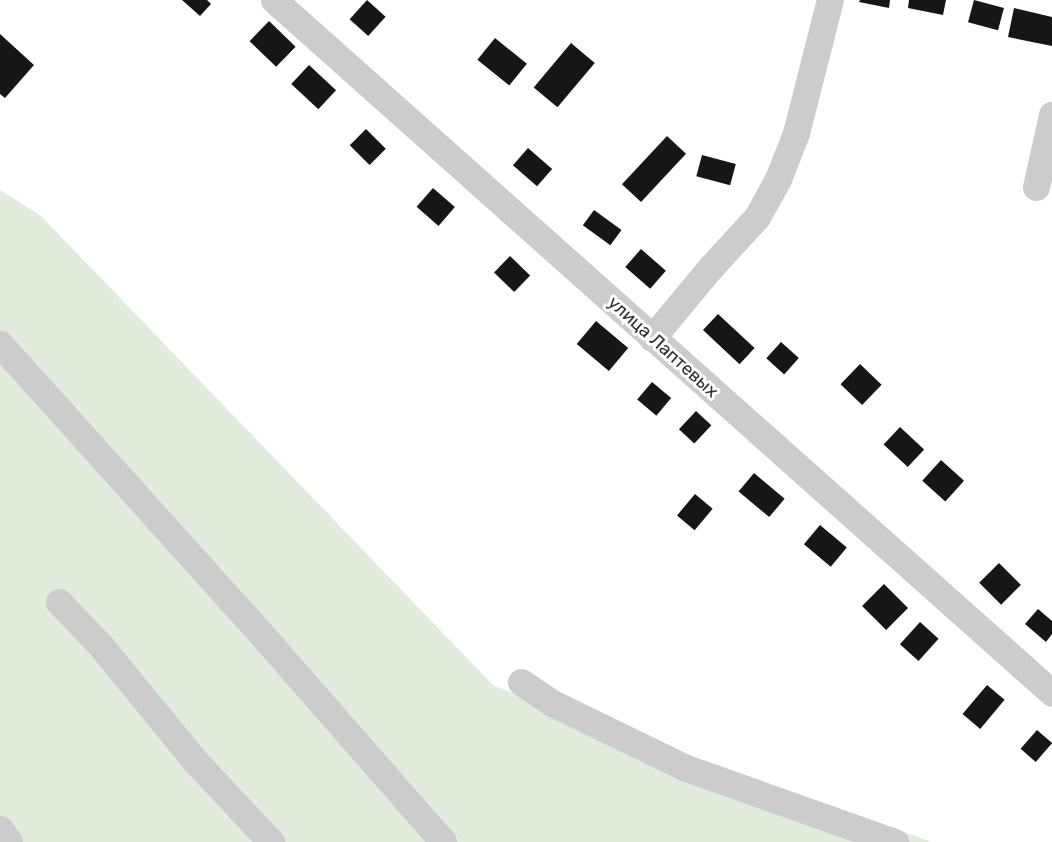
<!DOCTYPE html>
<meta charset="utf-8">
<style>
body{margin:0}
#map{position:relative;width:1052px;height:842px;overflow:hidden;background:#fff;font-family:Rubik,sans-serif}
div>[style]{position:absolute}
.green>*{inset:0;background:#e1ecdd}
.building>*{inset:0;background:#161616;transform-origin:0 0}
.minor>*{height:27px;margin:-13.5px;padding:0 13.5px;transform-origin:13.5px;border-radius:13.5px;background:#ccc}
span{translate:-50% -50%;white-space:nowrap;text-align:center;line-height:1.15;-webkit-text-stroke:6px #fff;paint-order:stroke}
.street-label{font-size:18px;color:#2f2f2f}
</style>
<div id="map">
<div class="green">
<div style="clip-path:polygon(0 190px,40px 215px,494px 686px,932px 842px,0 842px)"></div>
</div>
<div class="building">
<div style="clip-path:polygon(182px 0,207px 0,211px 4px,200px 16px)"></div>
<div style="left:367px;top:0;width:25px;height:26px;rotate:42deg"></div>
<div style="clip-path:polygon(860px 0,890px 0,889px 8px,859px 2px)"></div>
<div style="clip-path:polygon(909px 0,946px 0,943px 15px,908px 8px)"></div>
<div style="left:974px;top:0;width:31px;height:23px;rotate:15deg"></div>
<div style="clip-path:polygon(1014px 8px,1052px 17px,1052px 46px,1008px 37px)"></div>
<div style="left:269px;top:21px;width:37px;height:28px;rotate:44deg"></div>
<div style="clip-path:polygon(0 34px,34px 65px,5px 98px,0 94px)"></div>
<div style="left:495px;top:38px;width:41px;height:28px;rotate:39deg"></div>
<div style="left:571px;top:43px;width:31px;height:58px;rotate:40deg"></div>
<div style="left:309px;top:65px;width:37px;height:26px;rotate:43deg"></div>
<div style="left:366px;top:129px;width:28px;height:23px;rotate:45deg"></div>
<div style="left:667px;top:136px;width:26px;height:66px;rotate:43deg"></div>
<div style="left:528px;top:148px;width:32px;height:23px;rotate:41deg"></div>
<div style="left:702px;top:155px;width:35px;height:22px;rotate:15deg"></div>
<div style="left:433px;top:188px;width:29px;height:25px;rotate:41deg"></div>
<div style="left:594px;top:210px;width:34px;height:19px;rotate:36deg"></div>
<div style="left:641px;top:249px;width:33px;height:24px;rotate:41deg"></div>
<div style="left:510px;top:256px;width:28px;height:23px;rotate:44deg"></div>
<div style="left:718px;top:314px;width:50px;height:22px;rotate:43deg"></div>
<div style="left:596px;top:321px;width:42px;height:30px;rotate:40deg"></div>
<div style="left:781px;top:342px;width:24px;height:22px;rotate:42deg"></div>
<div style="left:860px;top:364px;width:30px;height:28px;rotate:44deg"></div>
<div style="left:652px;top:382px;width:25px;height:23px;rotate:40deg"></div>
<div style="left:696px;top:411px;width:21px;height:25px;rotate:43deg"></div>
<div style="left:900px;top:427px;width:33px;height:24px;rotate:43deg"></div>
<div style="left:941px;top:460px;width:31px;height:28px;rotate:42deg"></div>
<div style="left:754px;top:473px;width:40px;height:24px;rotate:40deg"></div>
<div style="left:695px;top:494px;width:23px;height:28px;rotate:40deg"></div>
<div style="left:820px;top:525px;width:35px;height:25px;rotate:40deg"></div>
<div style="left:999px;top:563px;width:31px;height:28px;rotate:45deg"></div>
<div style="left:884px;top:584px;width:34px;height:31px;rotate:45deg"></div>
<div style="clip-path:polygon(1038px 609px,1052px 621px,1052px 634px,1046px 642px,1025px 624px)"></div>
<div style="left:920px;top:622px;width:25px;height:30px;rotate:42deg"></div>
<div style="left:987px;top:685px;width:23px;height:38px;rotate:40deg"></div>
<div style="left:1037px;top:730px;width:20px;height:25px;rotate:41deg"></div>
</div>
<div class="minor">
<div style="left:274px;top:0;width:1042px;rotate:41.69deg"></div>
<div style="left:1036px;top:187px;width:74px;rotate:-77.5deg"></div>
<div style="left:652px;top:338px;width:92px;rotate:-50.3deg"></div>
<div style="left:711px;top:267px;width:68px;rotate:-47.4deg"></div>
<div style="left:757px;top:217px;width:43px;rotate:-61.1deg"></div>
<div style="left:778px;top:179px;width:49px;rotate:-68.6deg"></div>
<div style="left:796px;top:133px;width:137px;rotate:-75.7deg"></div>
<div style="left:0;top:344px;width:370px;rotate:48deg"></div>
<div style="left:248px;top:619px;width:296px;rotate:48.8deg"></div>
<div style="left:59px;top:602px;width:61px;rotate:46.3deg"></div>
<div style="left:101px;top:646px;width:150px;rotate:50.7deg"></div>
<div style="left:196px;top:762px;width:110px;rotate:46.8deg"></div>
<div style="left:521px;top:682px;width:37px;rotate:34deg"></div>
<div style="left:552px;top:703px;width:149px;rotate:25.9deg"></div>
<div style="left:686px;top:768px;width:222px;rotate:19.5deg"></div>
<div style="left:0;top:829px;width:16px;rotate:55deg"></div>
</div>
<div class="street-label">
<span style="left:663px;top:347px;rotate:42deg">улица Лаптевых</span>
</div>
</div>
